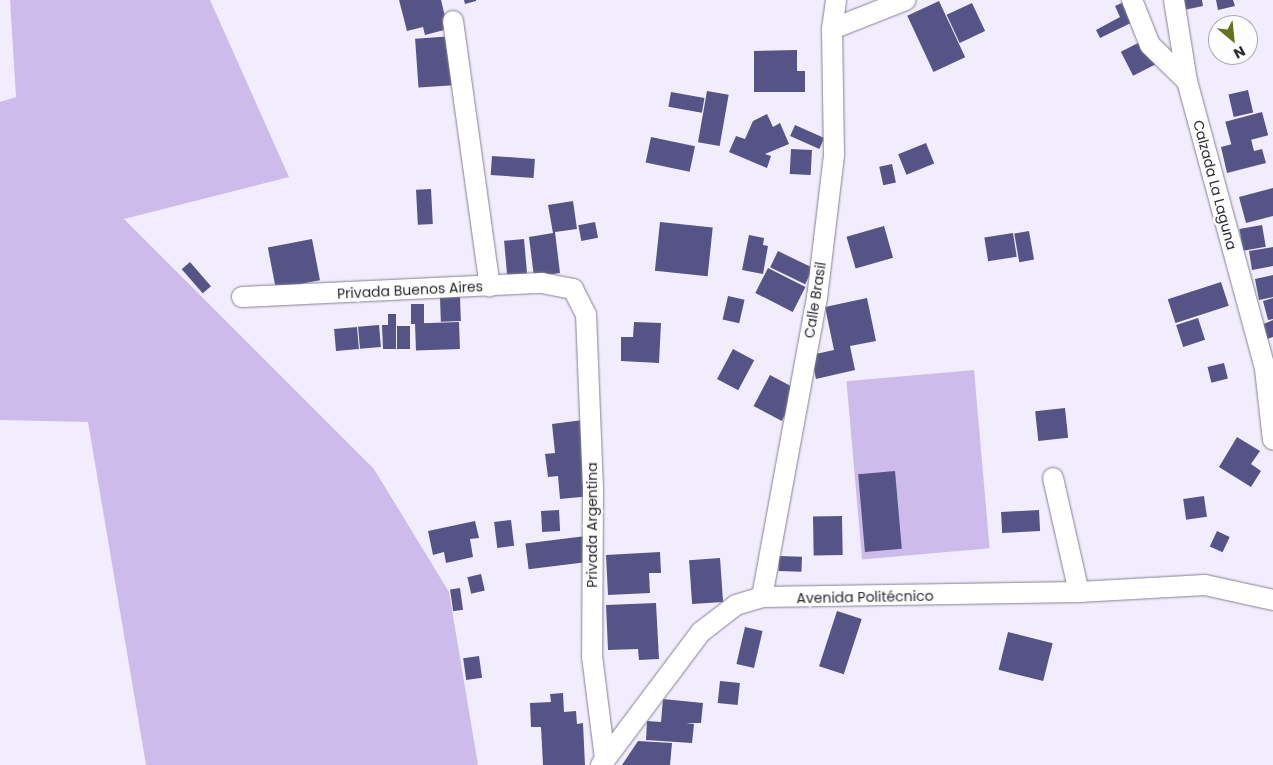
<!DOCTYPE html>
<meta charset="utf-8">
<style>
body{margin:0}
#map{position:relative;width:1273px;height:765px;overflow:hidden;background:#f2edfd;font-family:Poppins,sans-serif}
div>[style]{position:absolute}
.green>*{inset:0;background:#cdbceb;transform-origin:0 0}
.building>*{inset:0;background:#565486;transform-origin:0 0}
.roads{filter:drop-shadow(0 0 1px #868092) drop-shadow(0 0 1px #868092)}
.minor>*{height:20px;margin:-10px;padding:0 10px;transform-origin:10px;border-radius:10px;background:#fff}
span{translate:-50% -50%;white-space:nowrap;text-align:center;line-height:1.15;-webkit-text-stroke:5px #fdfdfd;paint-order:stroke}
.street-label{font-size:14px;color:#2d2a32}
.north{position:absolute;left:1208px;top:15px;width:50px;height:50px;box-sizing:border-box;background:#fdfdfd;border:1px solid #aaa9ac;border-radius:50%;rotate:152deg;font-size:14px;font-weight:700;line-height:20px;text-align:center;color:#2d2a32}
.north::after{content:'';display:block;margin:auto;width:18px;height:22px;background:#647320;clip-path:polygon(50% 0,100% 100%,50% 72%,0 100%)}
</style>
<div id="map">
<div class="green">
<div style="clip-path:polygon(10px 0,210px 0,289px 177px,124px 219px,374px 469px,449px 592px,478px 765px,146px 765px,88px 422px,0 420px,0 102px,16px 97px)"></div>
<div style="left:974px;top:370px;width:179px;height:128px;rotate:85deg"></div>
</div>
<div class="building">
<div style="clip-path:polygon(399px 0,441px 0,448px 29px,425px 35px,423px 27px,407px 31px)"></div>
<div style="clip-path:polygon(464px 0,476px 0,476px 1px,465px 4px)"></div>
<div style="clip-path:polygon(1182px 0,1202px 0,1203px 6px,1184px 10px)"></div>
<div style="clip-path:polygon(1216px 0,1233px 0,1235px 6px,1218px 10px)"></div>
<div style="left:939px;top:1px;width:62px;height:35px;rotate:65deg"></div>
<div style="clip-path:polygon(1126px 1px,1135px 21px,1100px 38px,1096px 30px,1120px 17px,1115px 6px)"></div>
<div style="left:972px;top:3px;width:31px;height:28px;rotate:65deg"></div>
<div style="left:454px;top:36px;width:49px;height:39px;rotate:86deg"></div>
<div style="left:1144px;top:40px;width:27px;height:26px;rotate:63deg"></div>
<div style="clip-path:polygon(797px 50px,797px 71px,805px 71px,805px 92px,754px 92px,754px 51px)"></div>
<div style="left:1248px;top:90px;width:23px;height:20px;rotate:77deg"></div>
<div style="left:707px;top:91px;width:22px;height:52px;rotate:10deg"></div>
<div style="left:671px;top:92px;width:34px;height:15px;rotate:10deg"></div>
<div style="left:1262px;top:112px;width:24px;height:38px;rotate:75deg"></div>
<div style="clip-path:polygon(767px 114px,773px 127px,780px 123px,789px 144px,765px 154px,771px 156px,767px 168px,729px 152px,736px 136px,745px 139px,753px 121px)"></div>
<div style="left:795px;top:125px;width:32px;height:12px;rotate:24deg"></div>
<div style="left:651px;top:137px;width:45px;height:26px;rotate:12deg"></div>
<div style="clip-path:polygon(1251px 139px,1254px 151px,1262px 149px,1266px 163px,1227px 173px,1221px 147px)"></div>
<div style="left:926px;top:143px;width:22px;height:30px;rotate:68deg"></div>
<div style="left:791px;top:149px;width:21px;height:25px;rotate:3deg"></div>
<div style="left:492px;top:156px;width:43px;height:19px;rotate:4deg"></div>
<div style="left:892px;top:164px;width:19px;height:13px;rotate:78deg"></div>
<div style="clip-path:polygon(1273px 188px,1273px 216px,1246px 223px,1239px 197px)"></div>
<div style="left:431px;top:189px;width:35px;height:15px;rotate:87deg"></div>
<div style="clip-path:polygon(573px 201px,577px 229px,555px 232px,560px 273px,534px 277px,529px 237px,553px 233px,548px 205px)"></div>
<div style="left:595px;top:222px;width:16px;height:17px;rotate:79deg"></div>
<div style="left:660px;top:222px;width:53px;height:49px;rotate:6deg"></div>
<div style="left:1262px;top:225px;width:22px;height:23px;rotate:80deg"></div>
<div style="left:884px;top:226px;width:33px;height:39px;rotate:74deg"></div>
<div style="left:1029px;top:231px;width:29px;height:15px;rotate:80deg"></div>
<div style="left:1013px;top:233px;width:24px;height:29px;rotate:81deg"></div>
<div style="clip-path:polygon(749px 235px,764px 238px,763px 245px,768px 246px,763px 274px,742px 270px)"></div>
<div style="left:312px;top:239px;width:42px;height:45px;rotate:79deg"></div>
<div style="left:524px;top:239px;width:37px;height:20px;rotate:85deg"></div>
<div style="clip-path:polygon(1273px 247px,1273px 266px,1252px 270px,1249px 251px)"></div>
<div style="left:778px;top:251px;width:39px;height:18px;rotate:26deg"></div>
<div style="left:190px;top:262px;width:32px;height:11px;rotate:49deg"></div>
<div style="left:768px;top:268px;width:42px;height:28px;rotate:27deg"></div>
<div style="clip-path:polygon(1273px 275px,1273px 297px,1259px 300px,1255px 279px)"></div>
<div style="left:1221px;top:282px;width:25px;height:56px;rotate:72deg"></div>
<div style="left:728px;top:296px;width:17px;height:24px;rotate:13deg"></div>
<div style="left:460px;top:297px;width:24px;height:20px;rotate:88deg"></div>
<div style="clip-path:polygon(867px 298px,876px 341px,850px 346px,855px 370px,816px 379px,811px 355px,834px 350px,825px 307px)"></div>
<div style="clip-path:polygon(1273px 298px,1273px 319px,1268px 320px,1263px 301px)"></div>
<div style="left:411px;top:304px;width:13px;height:20px"></div>
<div style="clip-path:polygon(388px 314px,396px 314px,396px 349px,383px 349px,382px 325px,388px 325px)"></div>
<div style="left:1198px;top:318px;width:23px;height:23px;rotate:72deg"></div>
<div style="clip-path:polygon(1273px 320px,1273px 337px,1267px 339px,1261px 325px)"></div>
<div style="left:459px;top:322px;width:27px;height:44px;rotate:88deg"></div>
<div style="clip-path:polygon(634px 322px,661px 323px,659px 363px,621px 361px,621px 337px,633px 337px)"></div>
<div style="left:379px;top:325px;width:22px;height:21px;rotate:85deg"></div>
<div style="left:397px;top:326px;width:13px;height:23px"></div>
<div style="left:357px;top:327px;width:22px;height:23px;rotate:85deg"></div>
<div style="left:733px;top:349px;width:24px;height:34px;rotate:28deg"></div>
<div style="left:1224px;top:363px;width:16px;height:17px;rotate:76deg"></div>
<div style="left:770px;top:375px;width:32px;height:35px;rotate:28deg"></div>
<div style="left:1065px;top:408px;width:30px;height:30px;rotate:84deg"></div>
<div style="clip-path:polygon(583px 420px,591px 496px,560px 499px,558px 476px,548px 477px,545px 454px,555px 453px,552px 424px)"></div>
<div style="clip-path:polygon(1237px 437px,1260px 451px,1251px 464px,1261px 471px,1251px 487px,1219px 467px)"></div>
<div style="left:895px;top:471px;width:78px;height:37px;rotate:85deg"></div>
<div style="left:1204px;top:496px;width:21px;height:21px;rotate:82deg"></div>
<div style="left:559px;top:510px;width:21px;height:18px;rotate:87deg"></div>
<div style="left:1039px;top:510px;width:21px;height:38px;rotate:87deg"></div>
<div style="left:842px;top:516px;width:39px;height:29px;rotate:89deg"></div>
<div style="left:511px;top:520px;width:26px;height:17px;rotate:83deg"></div>
<div style="clip-path:polygon(475px 521px,479px 538px,470px 539px,473px 557px,446px 563px,444px 552px,433px 555px,428px 531px)"></div>
<div style="left:1217px;top:531px;width:14px;height:17px;rotate:25deg"></div>
<div style="left:586px;top:536px;width:26px;height:61px;rotate:83deg"></div>
<div style="clip-path:polygon(660px 552px,661px 573px,649px 573px,650px 593px,608px 595px,606px 555px)"></div>
<div style="left:779px;top:556px;width:23px;height:15px;rotate:2deg"></div>
<div style="left:720px;top:558px;width:44px;height:31px;rotate:86deg"></div>
<div style="left:481px;top:574px;width:17px;height:14px;rotate:77deg"></div>
<div style="left:460px;top:588px;width:22px;height:10px;rotate:82deg"></div>
<div style="clip-path:polygon(656px 603px,659px 659px,639px 660px,638px 649px,608px 650px,606px 605px)"></div>
<div style="left:837px;top:611px;width:26px;height:58px;rotate:18deg"></div>
<div style="left:745px;top:627px;width:18px;height:38px;rotate:13deg"></div>
<div style="left:1008px;top:632px;width:46px;height:39px;rotate:14deg"></div>
<div style="left:479px;top:656px;width:22px;height:16px;rotate:82deg"></div>
<div style="left:720px;top:681px;width:20px;height:22px;rotate:6deg"></div>
<div style="clip-path:polygon(563px 693px,564px 712px,576px 711px,577px 724px,583px 723px,585px 765px,543px 765px,541px 727px,531px 727px,530px 703px,551px 702px,550px 694px)"></div>
<div style="clip-path:polygon(663px 699px,703px 703px,701px 723px,686px 723px,694px 724px,692px 743px,646px 740px,647px 721px,661px 722px)"></div>
<div style="clip-path:polygon(638px 741px,672px 743px,670px 765px,622px 765px)"></div>
</div>
<div class="roads">
<div class="minor">
<div style="left:1132px;top:0;width:48px;rotate:68.2deg"></div>
<div style="left:1150px;top:45px;width:52px;rotate:44.2deg"></div>
<div style="left:1174px;top:0;width:82px;rotate:80.9deg"></div>
<div style="left:1187px;top:81px;width:298px;rotate:74.8deg"></div>
<div style="left:1265px;top:369px;width:71px;rotate:83.6deg"></div>
<div style="left:453px;top:21px;width:268px;rotate:82.1deg"></div>
<div style="left:832px;top:29px;width:79px;rotate:-21.4deg"></div>
<div style="left:242px;top:297px;width:300px;rotate:-2.7deg"></div>
<div style="left:542px;top:283px;width:32px;rotate:11deg"></div>
<div style="left:573px;top:289px;width:28px;rotate:63deg"></div>
<div style="left:586px;top:314px;width:176px;rotate:87.7deg"></div>
<div style="left:593px;top:490px;width:166px;rotate:90.3deg"></div>
<div style="left:592px;top:656px;width:104px;rotate:82.8deg"></div>
<div style="left:1053px;top:478px;width:117px;rotate:77.2deg"></div>
<div style="left:762px;top:597px;width:304px;rotate:-79.6deg"></div>
<div style="left:817px;top:298px;width:144px;rotate:-83.2deg"></div>
<div style="left:834px;top:155px;width:126px;rotate:-90.9deg"></div>
<div style="left:832px;top:29px;width:29px;rotate:-82deg"></div>
<div style="left:601px;top:765px;width:166px;rotate:-53.1deg"></div>
<div style="left:701px;top:632px;width:44px;rotate:-37.6deg"></div>
<div style="left:736px;top:605px;width:27px;rotate:-17deg"></div>
<div style="left:762px;top:597px;width:317px;rotate:-0.9deg"></div>
<div style="left:1079px;top:592px;width:126px;rotate:-3.2deg"></div>
<div style="left:1205px;top:585px;width:70px;rotate:12.4deg"></div>
</div>
</div>
<div class="street-label">
<span style="left:1215px;top:185px;rotate:75deg">Calzada La Laguna</span>
<span style="left:410px;top:290px;rotate:-3deg">Privada Buenos Aires</span>
<span style="left:815px;top:300px;rotate:-81deg">Calle Brasil</span>
<span style="left:592px;top:525px;rotate:-90deg">Privada Argentina</span>
<span style="left:865px;top:597px;rotate:-1deg">Avenida Politécnico</span>
</div>
<div class="north">N</div>
</div>
